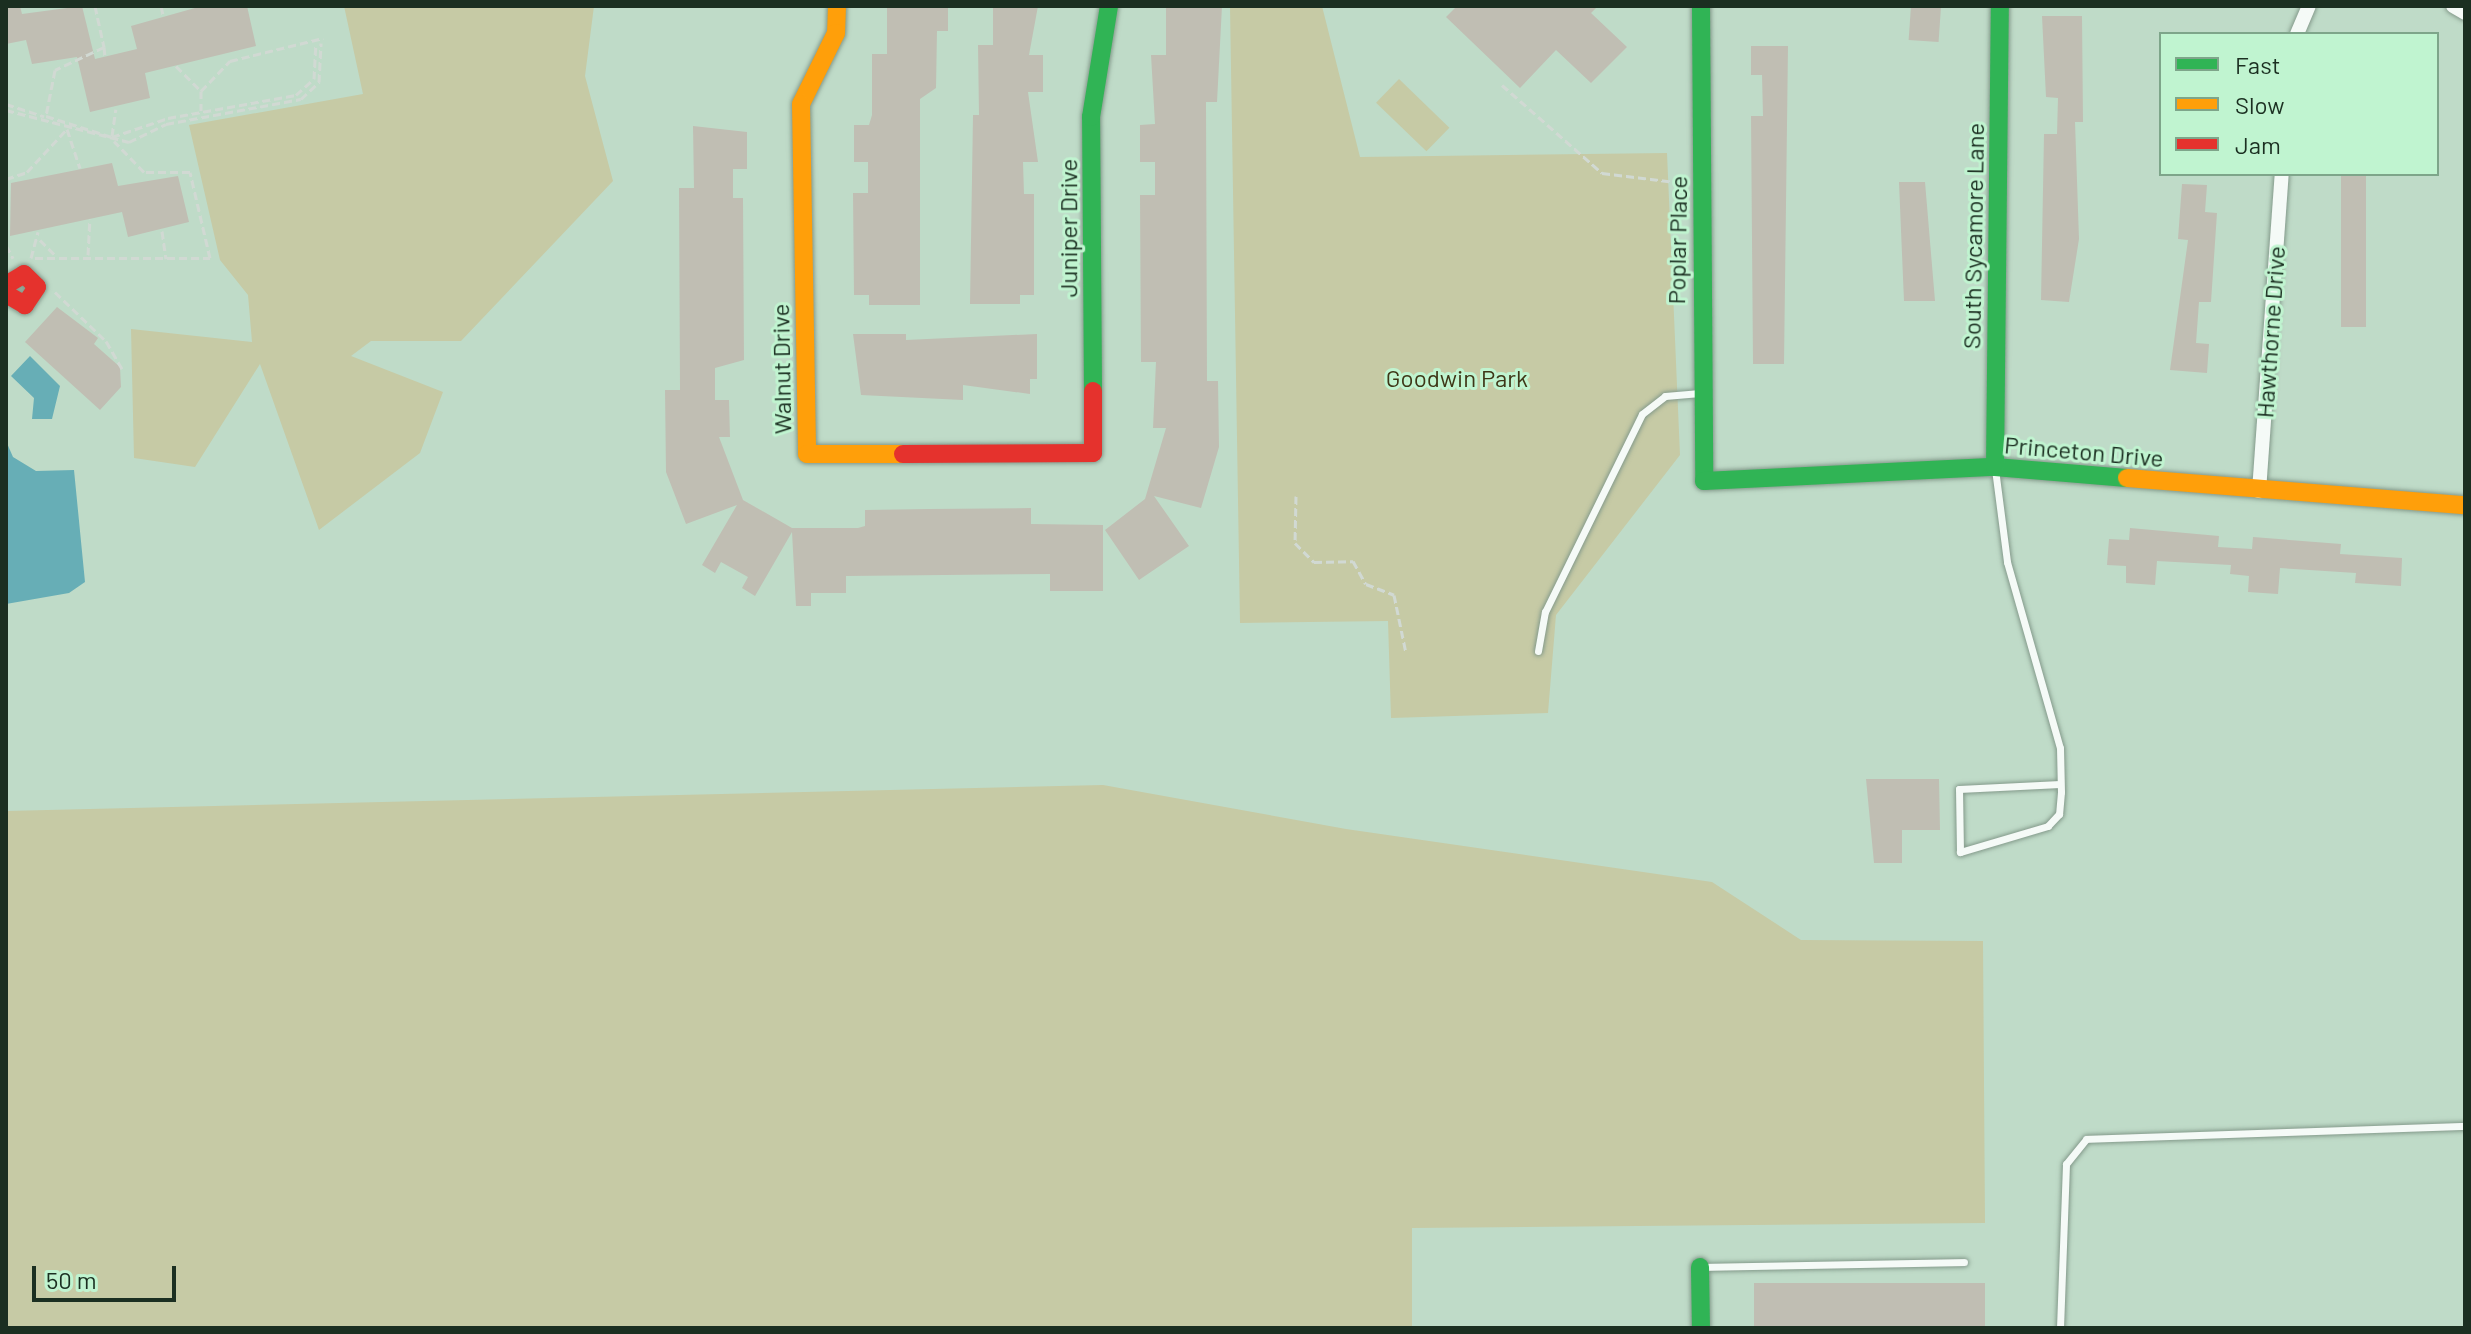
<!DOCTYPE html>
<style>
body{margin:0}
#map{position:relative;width:2471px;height:1334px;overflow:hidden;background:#bfdbc8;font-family:Barlow,sans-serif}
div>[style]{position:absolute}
.green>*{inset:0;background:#c6caa5;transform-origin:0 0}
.water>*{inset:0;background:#67aeb6}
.building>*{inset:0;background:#c0beb3;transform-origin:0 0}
.path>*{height:3px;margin-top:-1.5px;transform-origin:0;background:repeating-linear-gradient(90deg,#d1d9d3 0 8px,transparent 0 12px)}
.roads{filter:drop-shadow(0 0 2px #849a8b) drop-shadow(0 0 2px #849a8b)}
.lane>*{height:7px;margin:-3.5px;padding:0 3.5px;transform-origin:3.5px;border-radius:3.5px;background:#f5faf7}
.street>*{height:14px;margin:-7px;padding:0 7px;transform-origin:7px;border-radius:7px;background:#f5faf7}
.fast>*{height:18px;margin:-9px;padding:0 9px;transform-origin:9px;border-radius:9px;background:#30b455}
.slow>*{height:18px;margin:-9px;padding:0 9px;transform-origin:9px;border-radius:9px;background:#ff9f0a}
.jam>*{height:18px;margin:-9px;padding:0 9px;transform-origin:9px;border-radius:9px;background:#e5322d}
span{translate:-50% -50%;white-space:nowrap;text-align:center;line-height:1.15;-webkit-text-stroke:6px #c0f4d0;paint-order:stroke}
.street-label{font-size:24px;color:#1b2f21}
.park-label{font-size:24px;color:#3e3617}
.frame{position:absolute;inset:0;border:8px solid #1b2f21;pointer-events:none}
.legend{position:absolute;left:2159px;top:32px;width:280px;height:144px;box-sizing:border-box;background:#c0f4d0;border:2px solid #7ea58a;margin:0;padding:10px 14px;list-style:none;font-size:24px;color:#1b2f21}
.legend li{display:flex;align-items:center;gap:16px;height:40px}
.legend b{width:40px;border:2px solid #7ea58a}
.scale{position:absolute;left:32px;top:1266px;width:144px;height:36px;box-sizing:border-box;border:4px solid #1b2f21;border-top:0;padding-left:10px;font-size:24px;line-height:28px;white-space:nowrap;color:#1b2f21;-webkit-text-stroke:6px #c0f4d0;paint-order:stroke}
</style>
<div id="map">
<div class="green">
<div style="clip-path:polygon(344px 6px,594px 6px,585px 76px,613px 181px,461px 341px,371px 341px,351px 356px,443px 392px,420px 453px,319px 530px,260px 364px,195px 467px,134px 458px,131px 329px,252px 342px,248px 295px,220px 260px,189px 125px,363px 94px)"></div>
<div style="clip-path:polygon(1230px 6px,1322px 6px,1360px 157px,1667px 153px,1680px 455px,1556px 615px,1548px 713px,1391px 718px,1388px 621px,1240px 623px)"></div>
<div style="left:1399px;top:79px;width:70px;height:33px;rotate:44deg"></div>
<div style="clip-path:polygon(1103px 785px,1346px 829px,1712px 882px,1801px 940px,1983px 941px,1985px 1223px,1412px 1228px,1412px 1328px,6px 1328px,6px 811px)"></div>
</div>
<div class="water">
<div style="clip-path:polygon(30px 356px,60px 386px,52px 419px,32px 419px,34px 398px,11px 376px)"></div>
<div style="clip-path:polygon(6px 441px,13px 457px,36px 471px,74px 470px,85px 582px,69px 593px,6px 604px)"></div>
</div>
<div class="building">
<div style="clip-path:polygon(6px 6px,20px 6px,22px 14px,82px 6px,95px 59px,137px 49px,131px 26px,202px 6px,247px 6px,256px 46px,145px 73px,150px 98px,90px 112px,77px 57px,32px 64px,26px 40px,6px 44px)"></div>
<div style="clip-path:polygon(887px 6px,948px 6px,948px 31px,937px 31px,936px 88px,920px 99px,920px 305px,869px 305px,869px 295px,854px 295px,853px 193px,868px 193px,868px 162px,854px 162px,854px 125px,869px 125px,872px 115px,872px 54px,887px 54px)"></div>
<div style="clip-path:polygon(993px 6px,1038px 6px,1029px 55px,1043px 55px,1043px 92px,1028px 92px,1038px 162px,1023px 162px,1024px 194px,1034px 194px,1034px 295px,1020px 295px,1020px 304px,970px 304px,973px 115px,979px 115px,978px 45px,993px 45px)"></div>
<div style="clip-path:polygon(1166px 6px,1222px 6px,1217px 102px,1206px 102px,1207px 381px,1218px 381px,1219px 447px,1201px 508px,1154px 496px,1189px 546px,1139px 580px,1105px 530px,1145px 499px,1166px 428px,1153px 428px,1156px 362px,1141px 362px,1140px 195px,1155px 195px,1155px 162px,1140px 162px,1140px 125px,1155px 124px,1151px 55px,1166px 55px)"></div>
<div style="clip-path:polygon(1457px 6px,1598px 6px,1591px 13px,1627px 47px,1591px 83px,1556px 50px,1520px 88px,1446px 17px)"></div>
<div style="left:1911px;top:6px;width:30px;height:34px;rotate:4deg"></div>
<div style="clip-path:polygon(2042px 16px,2082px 16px,2083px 122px,2075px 122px,2079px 239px,2069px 302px,2041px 300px,2044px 134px,2057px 134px,2058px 98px,2046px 97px)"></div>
<div style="clip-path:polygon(1751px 46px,1788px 46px,1784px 364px,1753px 364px,1751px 116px,1763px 116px,1762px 75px,1751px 75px)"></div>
<div style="clip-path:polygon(693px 126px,747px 132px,747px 169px,733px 169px,733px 198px,743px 198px,744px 360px,715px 368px,715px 400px,729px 400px,730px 437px,719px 437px,743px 500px,792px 528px,858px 528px,865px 526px,865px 510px,929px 509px,1031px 508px,1031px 524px,1103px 525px,1103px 591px,1050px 591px,1050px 574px,846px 576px,846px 593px,811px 593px,811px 606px,796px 606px,792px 532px,755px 596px,742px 588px,748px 577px,721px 562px,715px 573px,702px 565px,737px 505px,686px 524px,666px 472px,665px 390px,680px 390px,679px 188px,694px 188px)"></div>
<div style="clip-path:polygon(112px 163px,118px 186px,178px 176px,189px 222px,128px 237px,122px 212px,10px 236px,11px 183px)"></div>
<div style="left:2341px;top:174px;width:25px;height:153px"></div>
<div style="clip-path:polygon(1899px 182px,1925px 182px,1935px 301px,1904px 301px)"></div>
<div style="clip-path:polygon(2182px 184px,2207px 185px,2205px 212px,2217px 213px,2211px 302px,2199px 302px,2196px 343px,2209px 344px,2207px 373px,2170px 370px,2188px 240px,2178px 239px)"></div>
<div style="clip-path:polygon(57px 307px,98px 338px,94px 344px,120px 367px,121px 387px,100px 410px,25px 342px)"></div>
<div style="clip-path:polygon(853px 334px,906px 334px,906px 340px,1037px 334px,1037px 379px,1030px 379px,1030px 394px,963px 385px,963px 400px,861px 395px)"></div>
<div style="clip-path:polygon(2130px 528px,2219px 536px,2218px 547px,2252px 549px,2253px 537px,2341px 544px,2340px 554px,2402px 558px,2401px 586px,2355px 583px,2356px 573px,2280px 568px,2278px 594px,2248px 592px,2249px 576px,2230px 574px,2231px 565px,2157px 561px,2155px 585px,2126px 583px,2126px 566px,2107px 565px,2109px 539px,2129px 540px)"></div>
<div style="clip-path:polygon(1866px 779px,1939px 779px,1940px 830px,1902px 830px,1902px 863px,1874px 863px)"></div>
<div style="left:1985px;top:1283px;width:45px;height:231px;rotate:90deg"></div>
</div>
<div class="path">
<div style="left:54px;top:6px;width:1px;rotate:90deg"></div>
<div style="left:95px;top:6px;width:42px;rotate:77.6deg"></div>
<div style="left:104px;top:47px;width:54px;rotate:154.9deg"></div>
<div style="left:55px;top:70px;width:47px;rotate:101.1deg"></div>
<div style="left:46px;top:116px;width:69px;rotate:17.7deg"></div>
<div style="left:112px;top:137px;width:59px;rotate:-18.7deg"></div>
<div style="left:168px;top:118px;width:130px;rotate:-10.2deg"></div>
<div style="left:296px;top:95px;width:24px;rotate:-42deg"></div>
<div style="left:314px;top:79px;width:35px;rotate:-87deg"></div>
<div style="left:161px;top:6px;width:9px;rotate:77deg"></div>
<div style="left:104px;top:47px;width:10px;rotate:84deg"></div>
<div style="left:176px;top:66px;width:35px;rotate:45deg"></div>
<div style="left:201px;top:91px;width:21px;rotate:90deg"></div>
<div style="left:1502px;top:85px;width:133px;rotate:41.3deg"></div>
<div style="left:1602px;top:173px;width:82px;rotate:7deg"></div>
<div style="left:201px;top:91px;width:42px;rotate:-46deg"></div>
<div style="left:230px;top:61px;width:96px;rotate:-13.9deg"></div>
<div style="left:6px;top:104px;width:40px;rotate:18deg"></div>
<div style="left:6px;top:110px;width:127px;rotate:14.6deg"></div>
<div style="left:129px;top:142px;width:41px;rotate:-25.9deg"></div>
<div style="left:166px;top:124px;width:137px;rotate:-10.5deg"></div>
<div style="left:301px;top:99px;width:25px;rotate:-43deg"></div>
<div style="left:319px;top:82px;width:39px;rotate:-87deg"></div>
<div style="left:112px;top:136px;width:27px;rotate:-82deg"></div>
<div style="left:6px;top:179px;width:22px;rotate:-18deg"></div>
<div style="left:27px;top:172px;width:59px;rotate:-47.1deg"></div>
<div style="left:67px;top:129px;width:41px;rotate:71.6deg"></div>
<div style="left:162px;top:231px;width:28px;rotate:82deg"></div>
<div style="left:40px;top:240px;width:24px;rotate:45deg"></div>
<div style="left:6px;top:245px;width:15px;rotate:62deg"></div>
<div style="left:88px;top:255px;width:36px;rotate:-87deg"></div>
<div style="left:31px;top:258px;width:27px;rotate:-75deg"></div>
<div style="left:35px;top:258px;width:175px"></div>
<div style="left:210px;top:258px;width:88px;rotate:-103.1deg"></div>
<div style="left:190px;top:172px;width:46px;rotate:180deg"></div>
<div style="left:144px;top:172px;width:43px;rotate:-134.1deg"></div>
<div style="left:55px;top:292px;width:71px;rotate:43.9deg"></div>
<div style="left:106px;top:341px;width:32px;rotate:60deg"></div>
<div style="left:1296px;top:496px;width:47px;rotate:91.2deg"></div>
<div style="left:1295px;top:543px;width:27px;rotate:45deg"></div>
<div style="left:1314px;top:562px;width:39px;rotate:-1deg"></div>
<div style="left:1353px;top:561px;width:26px;rotate:61deg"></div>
<div style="left:1366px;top:584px;width:30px;rotate:21deg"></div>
<div style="left:1394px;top:595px;width:59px;rotate:78.3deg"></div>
</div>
<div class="roads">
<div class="lane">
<div style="left:1995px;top:469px;width:94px;rotate:82.6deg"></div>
<div style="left:2007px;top:562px;width:193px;rotate:74.1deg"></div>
<div style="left:2060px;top:748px;width:44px;rotate:88.7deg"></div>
<div style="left:2061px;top:792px;width:22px;rotate:95deg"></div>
<div style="left:2059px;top:814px;width:16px;rotate:133deg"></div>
<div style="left:2048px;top:826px;width:92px;rotate:163.5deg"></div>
<div style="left:1960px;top:852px;width:63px;rotate:-90.9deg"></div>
<div style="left:1959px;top:789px;width:101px;rotate:-2.8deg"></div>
<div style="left:1538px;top:651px;width:40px;rotate:-80deg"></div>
<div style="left:1545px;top:612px;width:220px;rotate:-63.9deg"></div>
<div style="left:1642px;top:414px;width:29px;rotate:-38deg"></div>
<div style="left:1665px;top:396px;width:35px;rotate:-5deg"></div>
<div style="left:1702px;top:1267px;width:262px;rotate:-1.1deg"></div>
<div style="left:2060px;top:1328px;width:164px;rotate:-87.9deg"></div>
<div style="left:2066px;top:1164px;width:32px;rotate:-51deg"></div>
<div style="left:2086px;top:1139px;width:379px;rotate:-2deg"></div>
</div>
<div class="street">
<div style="left:2453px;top:6px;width:14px;rotate:30deg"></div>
<div style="left:2297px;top:34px;width:30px;rotate:-67deg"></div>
<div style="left:2259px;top:491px;width:318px;rotate:-85.9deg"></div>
</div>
<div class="fast">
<div style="left:1701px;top:6px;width:475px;rotate:89.6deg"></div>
<div style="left:1704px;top:481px;width:291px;rotate:-2.8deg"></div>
<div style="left:1995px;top:467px;width:132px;rotate:4.8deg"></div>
<div style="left:1093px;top:391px;width:274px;rotate:-90.4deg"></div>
<div style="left:1091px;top:117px;width:112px;rotate:-80.8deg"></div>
<div style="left:1995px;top:467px;width:461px;rotate:-89.4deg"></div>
<div style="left:1700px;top:1267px;width:61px;rotate:89.1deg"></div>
</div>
<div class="slow">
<div style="left:837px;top:6px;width:27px;rotate:92deg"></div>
<div style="left:836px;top:33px;width:79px;rotate:116.2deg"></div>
<div style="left:801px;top:104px;width:350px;rotate:89deg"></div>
<div style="left:807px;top:454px;width:96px"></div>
<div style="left:2127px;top:478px;width:339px;rotate:4.6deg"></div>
</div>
<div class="jam">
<div style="left:6px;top:285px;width:21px;rotate:-31deg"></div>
<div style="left:24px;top:274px;width:18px;rotate:45deg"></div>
<div style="left:37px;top:287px;width:22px;rotate:124deg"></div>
<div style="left:25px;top:305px;width:22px;rotate:-150deg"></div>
<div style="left:903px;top:454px;width:190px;rotate:-0.3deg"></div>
<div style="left:1093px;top:453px;width:62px;rotate:-90deg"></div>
</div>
</div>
<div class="street-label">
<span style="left:1068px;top:228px;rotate:-90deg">Juniper Drive</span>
<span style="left:1973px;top:236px;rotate:-89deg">South Sycamore Lane</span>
<span style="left:1677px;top:240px;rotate:-89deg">Poplar Place</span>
<span style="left:2270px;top:332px;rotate:-86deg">Hawthorne Drive</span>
<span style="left:781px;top:369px;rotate:-91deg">Walnut Drive</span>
<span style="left:2084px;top:451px;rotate:5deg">Princeton Drive</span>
</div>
<div class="park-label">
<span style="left:1457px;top:378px">Goodwin Park</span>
</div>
<div class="frame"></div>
<ul class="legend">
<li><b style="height:10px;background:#30b455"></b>Fast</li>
<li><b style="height:10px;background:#ff9f0a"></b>Slow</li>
<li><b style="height:10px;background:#e5322d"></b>Jam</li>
</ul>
<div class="scale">50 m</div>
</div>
